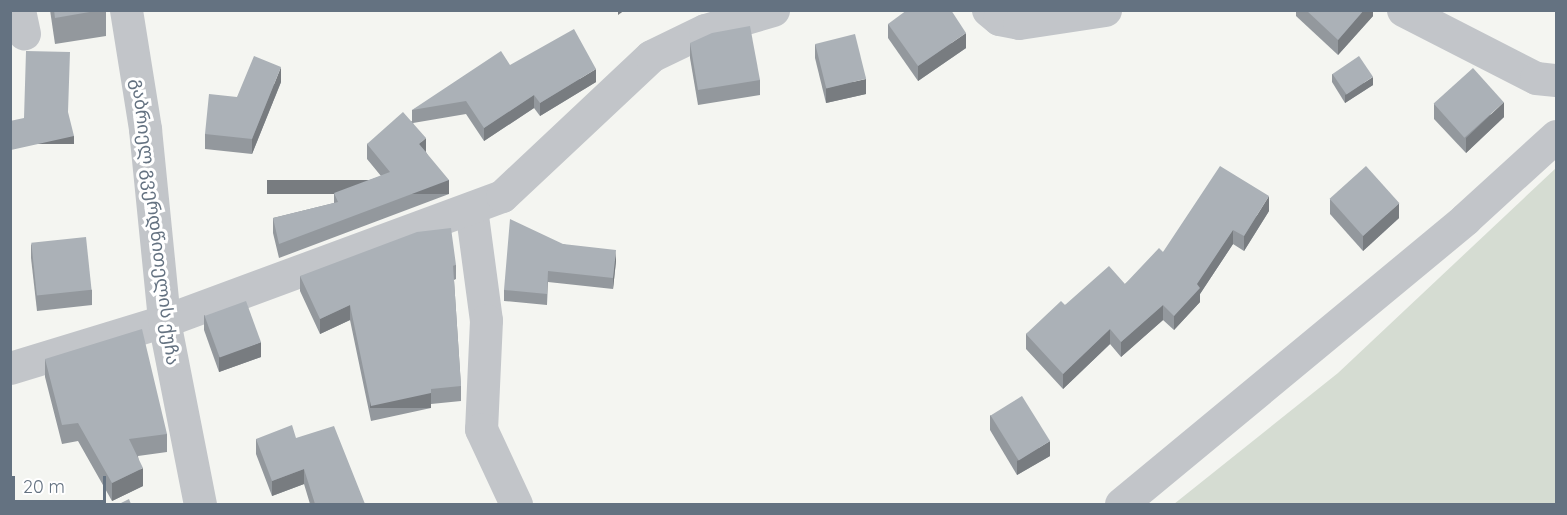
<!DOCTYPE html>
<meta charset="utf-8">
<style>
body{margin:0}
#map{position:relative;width:1567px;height:515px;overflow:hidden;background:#f4f5f1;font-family:Quicksand,"Noto Sans Georgian",sans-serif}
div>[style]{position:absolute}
.green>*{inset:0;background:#d5dcd2}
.minor>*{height:33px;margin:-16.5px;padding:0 16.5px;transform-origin:16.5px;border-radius:16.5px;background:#c2c5c9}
.wall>*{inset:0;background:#93989d}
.shaded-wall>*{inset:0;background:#787c80;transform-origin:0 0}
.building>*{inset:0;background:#abb1b7;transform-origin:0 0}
span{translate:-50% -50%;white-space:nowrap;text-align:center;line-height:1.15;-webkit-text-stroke:6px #fff;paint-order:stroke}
.street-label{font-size:18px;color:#647281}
.frame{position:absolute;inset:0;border:12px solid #647281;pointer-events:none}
.scale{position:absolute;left:12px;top:476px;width:94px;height:27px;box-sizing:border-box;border:3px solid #647281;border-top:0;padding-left:8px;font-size:18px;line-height:21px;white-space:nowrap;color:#647281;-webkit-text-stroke:4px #fff;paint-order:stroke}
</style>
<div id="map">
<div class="green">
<div style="clip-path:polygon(1556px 168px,1556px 504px,1174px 504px,1338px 373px)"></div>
</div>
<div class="minor">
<div style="left:19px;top:10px;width:24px;rotate:78deg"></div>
<div style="left:126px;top:10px;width:121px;rotate:80.9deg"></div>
<div style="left:145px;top:129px;width:193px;rotate:84.3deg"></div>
<div style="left:164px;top:321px;width:187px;rotate:78.9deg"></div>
<div style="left:988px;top:10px;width:14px;rotate:39deg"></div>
<div style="left:999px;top:19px;width:20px;rotate:11deg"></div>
<div style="left:1019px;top:23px;width:87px;rotate:-8.6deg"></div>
<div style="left:1403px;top:10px;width:149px;rotate:27.1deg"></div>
<div style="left:1536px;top:78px;width:20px;rotate:6deg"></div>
<div style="left:471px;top:208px;width:113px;rotate:82.4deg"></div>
<div style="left:486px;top:320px;width:109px;rotate:92.6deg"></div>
<div style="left:481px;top:429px;width:83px;rotate:65deg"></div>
<div style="left:10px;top:368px;width:161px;rotate:-17deg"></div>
<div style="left:164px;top:321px;width:360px;rotate:-20.3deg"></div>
<div style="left:502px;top:196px;width:204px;rotate:-43.2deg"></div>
<div style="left:651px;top:56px;width:60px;rotate:-25.7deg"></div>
<div style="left:705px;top:30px;width:71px;rotate:-16.4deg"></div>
<div style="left:1121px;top:504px;width:447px;rotate:-39.6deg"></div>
<div style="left:1465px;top:219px;width:123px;rotate:-42.4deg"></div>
</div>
<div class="wall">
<div style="clip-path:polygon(50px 10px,106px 10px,106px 36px,55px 44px)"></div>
<div style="clip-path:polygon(1296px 10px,1373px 10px,1373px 16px,1338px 55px,1296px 16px)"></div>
<div style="clip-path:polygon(888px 24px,966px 48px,918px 81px,888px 38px)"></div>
<div style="clip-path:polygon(690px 43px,760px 80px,760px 95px,698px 105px,690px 58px)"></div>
<div style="clip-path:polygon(815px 44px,866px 94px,826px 103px,815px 58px)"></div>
<div style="clip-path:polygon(510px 65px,596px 82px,540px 116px,534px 108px,484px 141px,466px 114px,413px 123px,426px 152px,449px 194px,279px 258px,273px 233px,273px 218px,334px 203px,334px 193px,381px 176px,367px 159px,367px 144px,412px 121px,412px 110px)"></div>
<div style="clip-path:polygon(1332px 74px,1373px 85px,1345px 103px,1332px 82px)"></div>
<div style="clip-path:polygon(281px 82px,252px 154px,205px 149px,205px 134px,237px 97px)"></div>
<div style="clip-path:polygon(1434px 104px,1504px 117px,1466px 153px,1434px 119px)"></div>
<div style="clip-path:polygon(1330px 199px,1399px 218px,1363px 251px,1330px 214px)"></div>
<div style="clip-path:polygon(1269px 211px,1244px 251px,1233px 244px,1200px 294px,1200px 302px,1174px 330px,1163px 320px,1121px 357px,1110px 344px,1063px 389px,1026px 349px,1026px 334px,1065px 305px,1125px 284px,1163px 252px)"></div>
<div style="clip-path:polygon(31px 244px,92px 290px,92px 305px,37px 311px,31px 258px)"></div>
<div style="clip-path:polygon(563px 244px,616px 261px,613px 289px,548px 282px,547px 305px,504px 301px,504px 290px)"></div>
<div style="clip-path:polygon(456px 265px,456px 279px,454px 280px,461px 386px,461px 401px,431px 404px,431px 408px,371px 421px,350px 320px,320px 334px,300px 291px,300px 276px)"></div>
<div style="clip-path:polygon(204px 315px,261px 357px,219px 372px,204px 330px)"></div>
<div style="clip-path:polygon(45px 359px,167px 434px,167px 452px,138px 456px,143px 486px,112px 501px,78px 441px,62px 444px,45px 377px)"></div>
<div style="clip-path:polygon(990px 415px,1050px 456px,1017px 475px,990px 430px)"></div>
<div style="clip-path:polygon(296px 438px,365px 504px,310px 504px,304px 484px,272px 496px,256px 454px,256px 439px)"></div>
</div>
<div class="shaded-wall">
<div style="clip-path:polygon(618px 10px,625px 10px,618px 15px)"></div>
<div style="clip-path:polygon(1364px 10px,1373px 10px,1373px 16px,1338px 55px,1338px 40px)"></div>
<div style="clip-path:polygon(966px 33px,966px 48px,918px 81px,918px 66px)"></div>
<div style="clip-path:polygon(281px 67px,281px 82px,252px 154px,252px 139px)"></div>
<div style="clip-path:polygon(596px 69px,596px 82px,540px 116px,540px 103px)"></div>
<div style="clip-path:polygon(1373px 77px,1373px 85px,1345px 103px,1345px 95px)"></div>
<div style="clip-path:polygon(866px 79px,866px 94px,826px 103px,826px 88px)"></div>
<div style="clip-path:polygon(534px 95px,534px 108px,484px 141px,484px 128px)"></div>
<div style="clip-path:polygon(1504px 102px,1504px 117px,1466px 153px,1466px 138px)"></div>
<div style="left:74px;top:136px;width:8px;height:65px;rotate:90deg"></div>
<div style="clip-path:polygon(426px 138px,426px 152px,419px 144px)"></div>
<div style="left:449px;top:180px;width:14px;height:182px;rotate:90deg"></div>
<div style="clip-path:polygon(1269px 196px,1269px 211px,1244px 251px,1244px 236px)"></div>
<div style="clip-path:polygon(1399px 203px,1399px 218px,1363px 251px,1363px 236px)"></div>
<div style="clip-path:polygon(1233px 230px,1233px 244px,1200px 294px,1200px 302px,1174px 330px,1174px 316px)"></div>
<div style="clip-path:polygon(616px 250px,616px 261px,613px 289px,613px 278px)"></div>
<div style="clip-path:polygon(350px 305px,350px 320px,320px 334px,320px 319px)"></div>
<div style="clip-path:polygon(1163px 305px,1163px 320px,1121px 357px,1121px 342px)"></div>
<div style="clip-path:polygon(1110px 329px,1110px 344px,1063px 389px,1063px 374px)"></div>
<div style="clip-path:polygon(261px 342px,261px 357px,219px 372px,219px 357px)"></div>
<div style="left:431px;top:393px;width:15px;height:61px;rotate:90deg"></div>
<div style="clip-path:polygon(1050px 441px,1050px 456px,1017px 475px,1017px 461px)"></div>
<div style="clip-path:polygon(143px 468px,143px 486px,112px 501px,112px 483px)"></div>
<div style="clip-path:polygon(304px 469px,304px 484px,272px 496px,272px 481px)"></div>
</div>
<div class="building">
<div style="clip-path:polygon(54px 10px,101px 10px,55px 18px)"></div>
<div style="clip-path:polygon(907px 10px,951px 10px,966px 33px,918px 66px,888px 24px)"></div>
<div style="clip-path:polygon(1306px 10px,1364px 10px,1338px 40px)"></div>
<div style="clip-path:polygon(750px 26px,760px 80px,698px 90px,690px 43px,712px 33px)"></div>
<div style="clip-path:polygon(574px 29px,596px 69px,540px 103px,534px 95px,484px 128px,466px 101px,412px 110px,501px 51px,510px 65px)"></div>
<div style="left:855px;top:34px;width:46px;height:41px;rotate:76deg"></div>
<div style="clip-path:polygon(26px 51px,70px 52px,68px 112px,74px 136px,11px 150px,10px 121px,24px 118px)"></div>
<div style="clip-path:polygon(254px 56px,281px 67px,252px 139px,205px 134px,209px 94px,237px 97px)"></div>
<div style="left:1359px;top:56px;width:25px;height:32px;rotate:56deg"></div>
<div style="left:1473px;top:68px;width:46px;height:53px;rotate:48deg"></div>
<div style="clip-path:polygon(403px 112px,426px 138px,419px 144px,449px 180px,279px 244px,273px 218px,338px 202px,334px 193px,390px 172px,367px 144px)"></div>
<div style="clip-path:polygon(1220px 166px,1269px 196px,1244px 236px,1233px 230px,1197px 284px,1200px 288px,1174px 316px,1163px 305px,1121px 342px,1110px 329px,1063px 374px,1026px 334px,1061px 301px,1065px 305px,1109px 266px,1125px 284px,1159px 248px,1163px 252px)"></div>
<div style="left:1366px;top:166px;width:50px;height:49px;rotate:48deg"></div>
<div style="clip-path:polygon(510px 219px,563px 244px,616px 250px,613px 278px,548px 271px,547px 294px,504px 290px)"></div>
<div style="clip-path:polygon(451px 228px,456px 265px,453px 265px,461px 386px,431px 389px,431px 393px,371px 406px,350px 305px,320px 319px,300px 276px,417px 232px)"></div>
<div style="left:86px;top:237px;width:53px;height:55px;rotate:84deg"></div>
<div style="left:246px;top:301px;width:44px;height:44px;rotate:70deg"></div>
<div style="clip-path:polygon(142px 329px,167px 434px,129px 439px,143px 468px,112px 483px,78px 423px,62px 425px,45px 359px)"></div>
<div style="left:1022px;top:396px;width:53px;height:37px;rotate:58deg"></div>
<div style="clip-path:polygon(292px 425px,296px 438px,334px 426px,365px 504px,315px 504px,304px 469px,272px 481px,256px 439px)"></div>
<div style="clip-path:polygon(10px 492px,16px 504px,10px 504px)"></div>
<div style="clip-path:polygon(129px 499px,131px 504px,119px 504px)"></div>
</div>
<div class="street-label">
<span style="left:155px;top:222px;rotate:83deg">გაბრიელ გვერდწითელის ქუჩა</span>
</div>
<div class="frame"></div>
<div class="scale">20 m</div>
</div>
